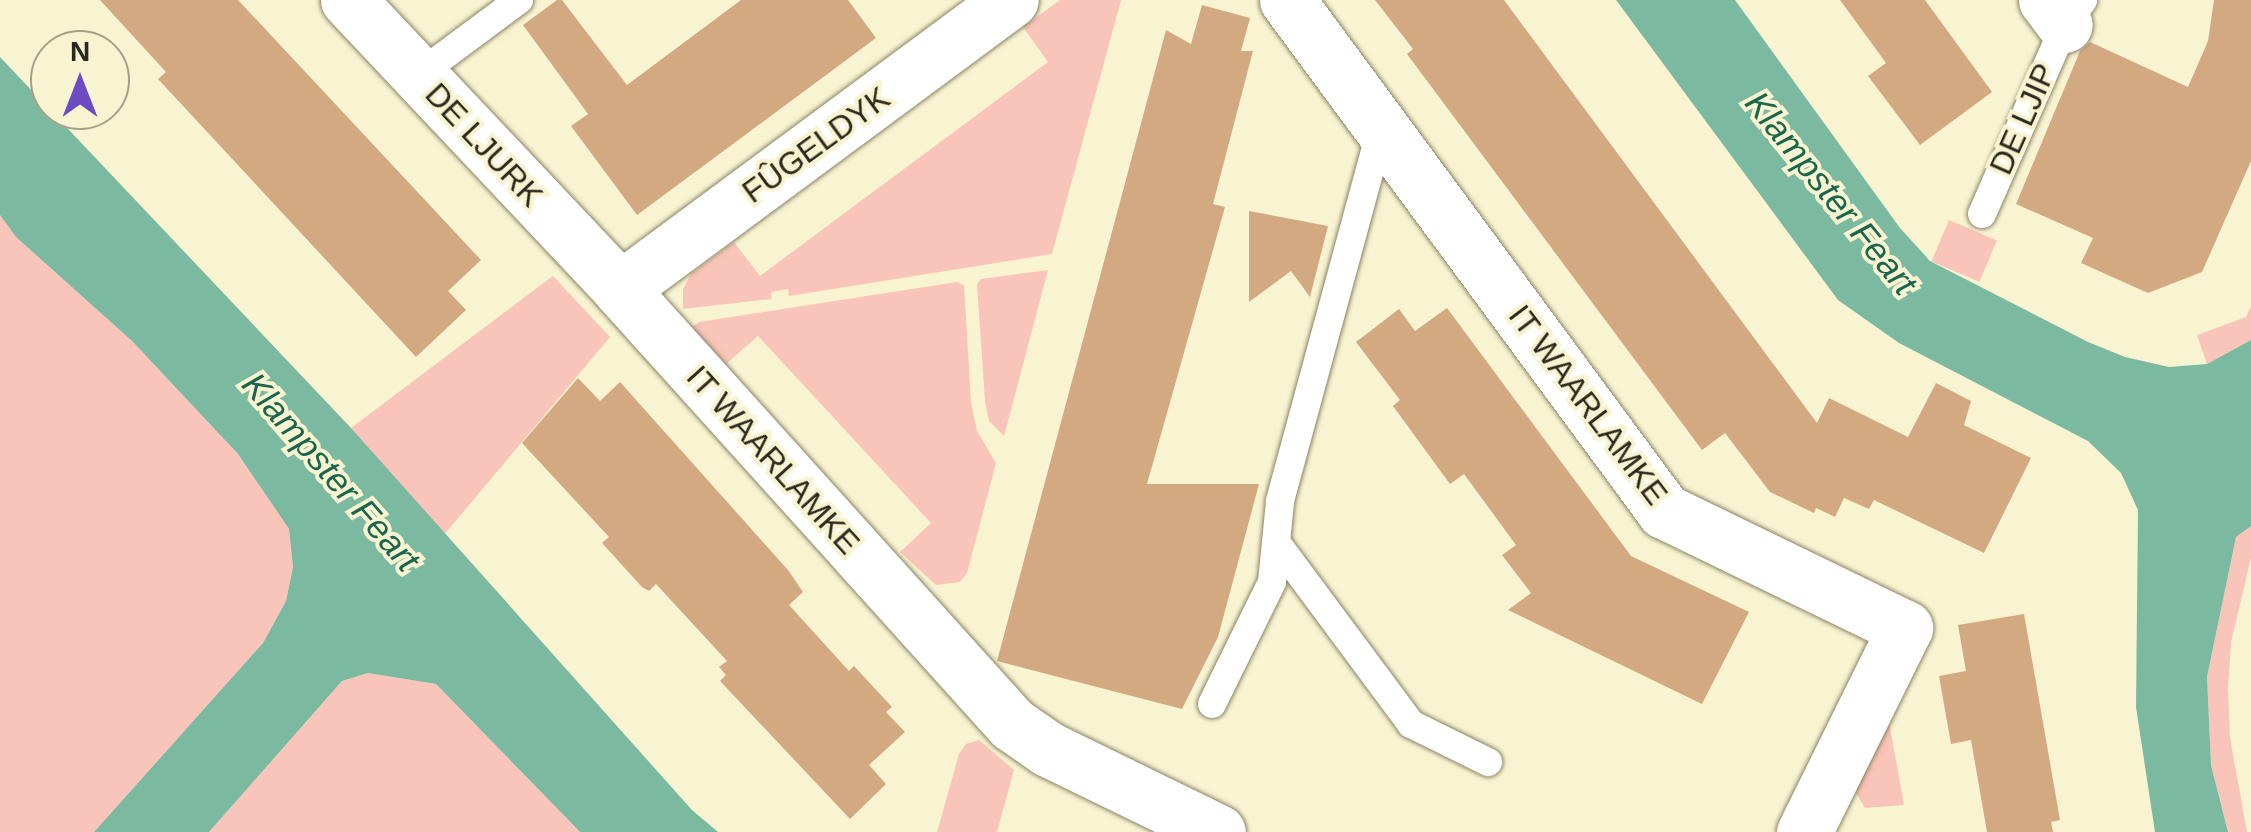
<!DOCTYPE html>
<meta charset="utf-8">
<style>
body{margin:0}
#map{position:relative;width:2251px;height:832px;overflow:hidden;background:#f8f3d1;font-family:Arial,sans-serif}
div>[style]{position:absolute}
.green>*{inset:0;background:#f9c4b9;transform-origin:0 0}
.water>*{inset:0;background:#7cb9a1}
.building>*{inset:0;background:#d2a980}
.roads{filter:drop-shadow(0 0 2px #898466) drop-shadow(0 0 2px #898466)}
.lane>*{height:28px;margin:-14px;padding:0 14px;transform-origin:14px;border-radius:14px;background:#fff}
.street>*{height:55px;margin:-27.5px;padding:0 27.5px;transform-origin:27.5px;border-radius:27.5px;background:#fff}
span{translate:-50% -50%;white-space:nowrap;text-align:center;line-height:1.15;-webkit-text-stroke:8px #f8f3d1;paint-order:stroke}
.street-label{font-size:32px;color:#2a281c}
.water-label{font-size:35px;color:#19654d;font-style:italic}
.north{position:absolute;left:30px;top:30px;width:100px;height:100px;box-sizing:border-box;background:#f8f3d1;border:2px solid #a6a289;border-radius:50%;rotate:0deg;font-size:28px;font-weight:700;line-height:40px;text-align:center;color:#2a281c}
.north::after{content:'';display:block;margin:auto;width:35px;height:45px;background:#6c4bc4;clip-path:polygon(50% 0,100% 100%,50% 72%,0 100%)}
</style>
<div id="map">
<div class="green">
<div style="clip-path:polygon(1060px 0,1121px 0,1052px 254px,789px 296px,788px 289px,771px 292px,771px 299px,683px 309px,683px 289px,691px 274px,734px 242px,760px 276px,1048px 62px,1023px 27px)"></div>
<div style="clip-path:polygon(0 215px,16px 237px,132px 341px,238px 454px,289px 529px,293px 567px,286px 601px,263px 643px,94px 832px,0 832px)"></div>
<div style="left:1949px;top:220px;width:52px;height:45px;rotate:23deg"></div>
<div style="clip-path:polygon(1048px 270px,1004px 436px,989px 421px,985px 401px,977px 284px,981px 279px)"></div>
<div style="clip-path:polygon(553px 276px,610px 337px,443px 536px,351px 428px)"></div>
<div style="clip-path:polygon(957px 282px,964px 285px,971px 403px,977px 431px,996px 463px,967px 573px,960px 582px,936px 585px,900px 552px,931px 523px,758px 336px,726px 364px,692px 327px,699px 322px)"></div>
<div style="clip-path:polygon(2251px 306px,2251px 340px,2207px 364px,2197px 335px,2246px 317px)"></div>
<div style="clip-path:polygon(2251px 526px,2251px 558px,2231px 642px,2228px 688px,2230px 738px,2247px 832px,2228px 832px,2211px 765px,2207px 677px,2236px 537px)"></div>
<div style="clip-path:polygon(368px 673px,436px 684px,580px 832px,209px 832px,342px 681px)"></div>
<div style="clip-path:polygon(1887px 711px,1904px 805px,1865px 808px,1853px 788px)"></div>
<div style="clip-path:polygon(979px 740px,1014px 770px,997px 832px,937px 832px,959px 754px,966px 744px)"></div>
</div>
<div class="water">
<div style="clip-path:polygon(1616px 0,1735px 0,1900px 228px,1930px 261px,2088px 342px,2125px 357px,2169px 367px,2207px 364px,2251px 340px,2251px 526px,2236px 537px,2207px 677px,2211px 765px,2228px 832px,2155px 832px,2136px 707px,2138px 510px,2121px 473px,2088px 441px,1899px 343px,1838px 300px)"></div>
<div style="clip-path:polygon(0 57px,351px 428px,692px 810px,718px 832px,580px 832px,436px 684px,368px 673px,342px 681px,209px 832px,94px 832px,263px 643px,286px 601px,293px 567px,289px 529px,238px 454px,132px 341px,16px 237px,0 215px)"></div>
</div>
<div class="building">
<div style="clip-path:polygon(100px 0,238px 0,481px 260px,448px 291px,466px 310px,416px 357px,158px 79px,166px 72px)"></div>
<div style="clip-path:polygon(557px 0,562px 0,627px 85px,741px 0,848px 0,876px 38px,637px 215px,571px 126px,588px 114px,523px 25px)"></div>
<div style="clip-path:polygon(1375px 0,1504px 0,1817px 423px,1829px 398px,1908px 437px,1936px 383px,1971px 401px,1964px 425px,2031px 458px,1984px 553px,1874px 500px,1869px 509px,1844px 498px,1835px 517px,1816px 508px,1814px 513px,1770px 492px,1725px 433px,1702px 450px,1407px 54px,1413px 49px)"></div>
<div style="clip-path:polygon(1840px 0,1925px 0,1992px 92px,1920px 145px,1868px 76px,1886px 63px)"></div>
<div style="clip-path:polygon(2214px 0,2251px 0,2251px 161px,2202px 272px,2148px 293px,2081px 263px,2093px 238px,2016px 204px,2080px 51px,2090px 42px,2188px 87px,2208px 41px)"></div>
<div style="clip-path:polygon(1202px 5px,1250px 18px,1241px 51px,1253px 51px,1213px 204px,1225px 207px,1147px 484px,1259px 484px,1218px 637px,1182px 709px,997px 661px,1166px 30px,1191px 44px)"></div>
<div style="clip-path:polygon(1249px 211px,1328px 226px,1310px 297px,1291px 271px,1249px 302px)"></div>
<div style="clip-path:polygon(1447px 308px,1631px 556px,1749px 612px,1702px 704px,1508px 610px,1531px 593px,1502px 555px,1516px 545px,1464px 474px,1450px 484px,1393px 406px,1400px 400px,1356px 342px,1399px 309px,1415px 331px)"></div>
<div style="clip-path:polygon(578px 378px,600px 401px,620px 382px,788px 570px,803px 592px,789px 605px,849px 671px,854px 666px,892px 707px,886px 712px,905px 732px,869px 765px,886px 784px,850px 819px,720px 681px,726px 675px,719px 667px,727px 661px,656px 584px,649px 591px,642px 587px,602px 543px,609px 537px,522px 443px)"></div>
<div style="clip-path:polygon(2024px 614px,2060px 820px,2051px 822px,2053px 832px,1987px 832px,1971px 740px,1951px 744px,1939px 676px,1966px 671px,1958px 625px)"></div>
</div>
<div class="roads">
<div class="lane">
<div style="left:418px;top:75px;width:126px;rotate:-36.6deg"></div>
<div style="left:1381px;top:129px;width:386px;rotate:105.2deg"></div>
<div style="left:1280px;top:502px;width:40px;rotate:95.7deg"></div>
<div style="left:1276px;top:542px;width:227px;rotate:53.4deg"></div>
<div style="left:1411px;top:724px;width:86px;rotate:26.3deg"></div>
<div style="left:1982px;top:214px;width:206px;rotate:-66.3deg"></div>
<div style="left:2065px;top:25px;width:31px;rotate:-54deg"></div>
<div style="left:1212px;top:704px;width:136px;rotate:-63.8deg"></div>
<div style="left:1272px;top:582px;width:40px;rotate:-84.3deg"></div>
</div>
<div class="street">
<div style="left:348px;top:0;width:397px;rotate:46.7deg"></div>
<div style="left:620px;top:289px;width:586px;rotate:47.98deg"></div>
<div style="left:1012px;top:724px;width:44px;rotate:34.8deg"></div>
<div style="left:1048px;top:749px;width:189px;rotate:26deg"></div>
<div style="left:1287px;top:0;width:635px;rotate:53.58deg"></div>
<div style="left:1664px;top:511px;width:268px;rotate:25.9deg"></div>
<div style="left:1905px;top:628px;width:228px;rotate:116.3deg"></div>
<div style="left:2046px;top:0;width:31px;rotate:53deg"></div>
<div style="left:620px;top:289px;width:486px;rotate:-36.5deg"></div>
</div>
</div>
<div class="street-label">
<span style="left:2023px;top:119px;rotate:-66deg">DE LJIP</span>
<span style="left:484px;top:145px;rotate:47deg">DE LJURK</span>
<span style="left:816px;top:145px;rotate:-36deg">FÛGELDYK</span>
<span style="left:1588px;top:405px;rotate:53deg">IT WAARLAMKE</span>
<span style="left:773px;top:460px;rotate:48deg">IT WAARLAMKE</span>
</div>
<div class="water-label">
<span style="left:1831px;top:193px;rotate:51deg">Klampster Feart</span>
<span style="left:331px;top:472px;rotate:49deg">Klampster Feart</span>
</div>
<div class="north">N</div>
</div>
